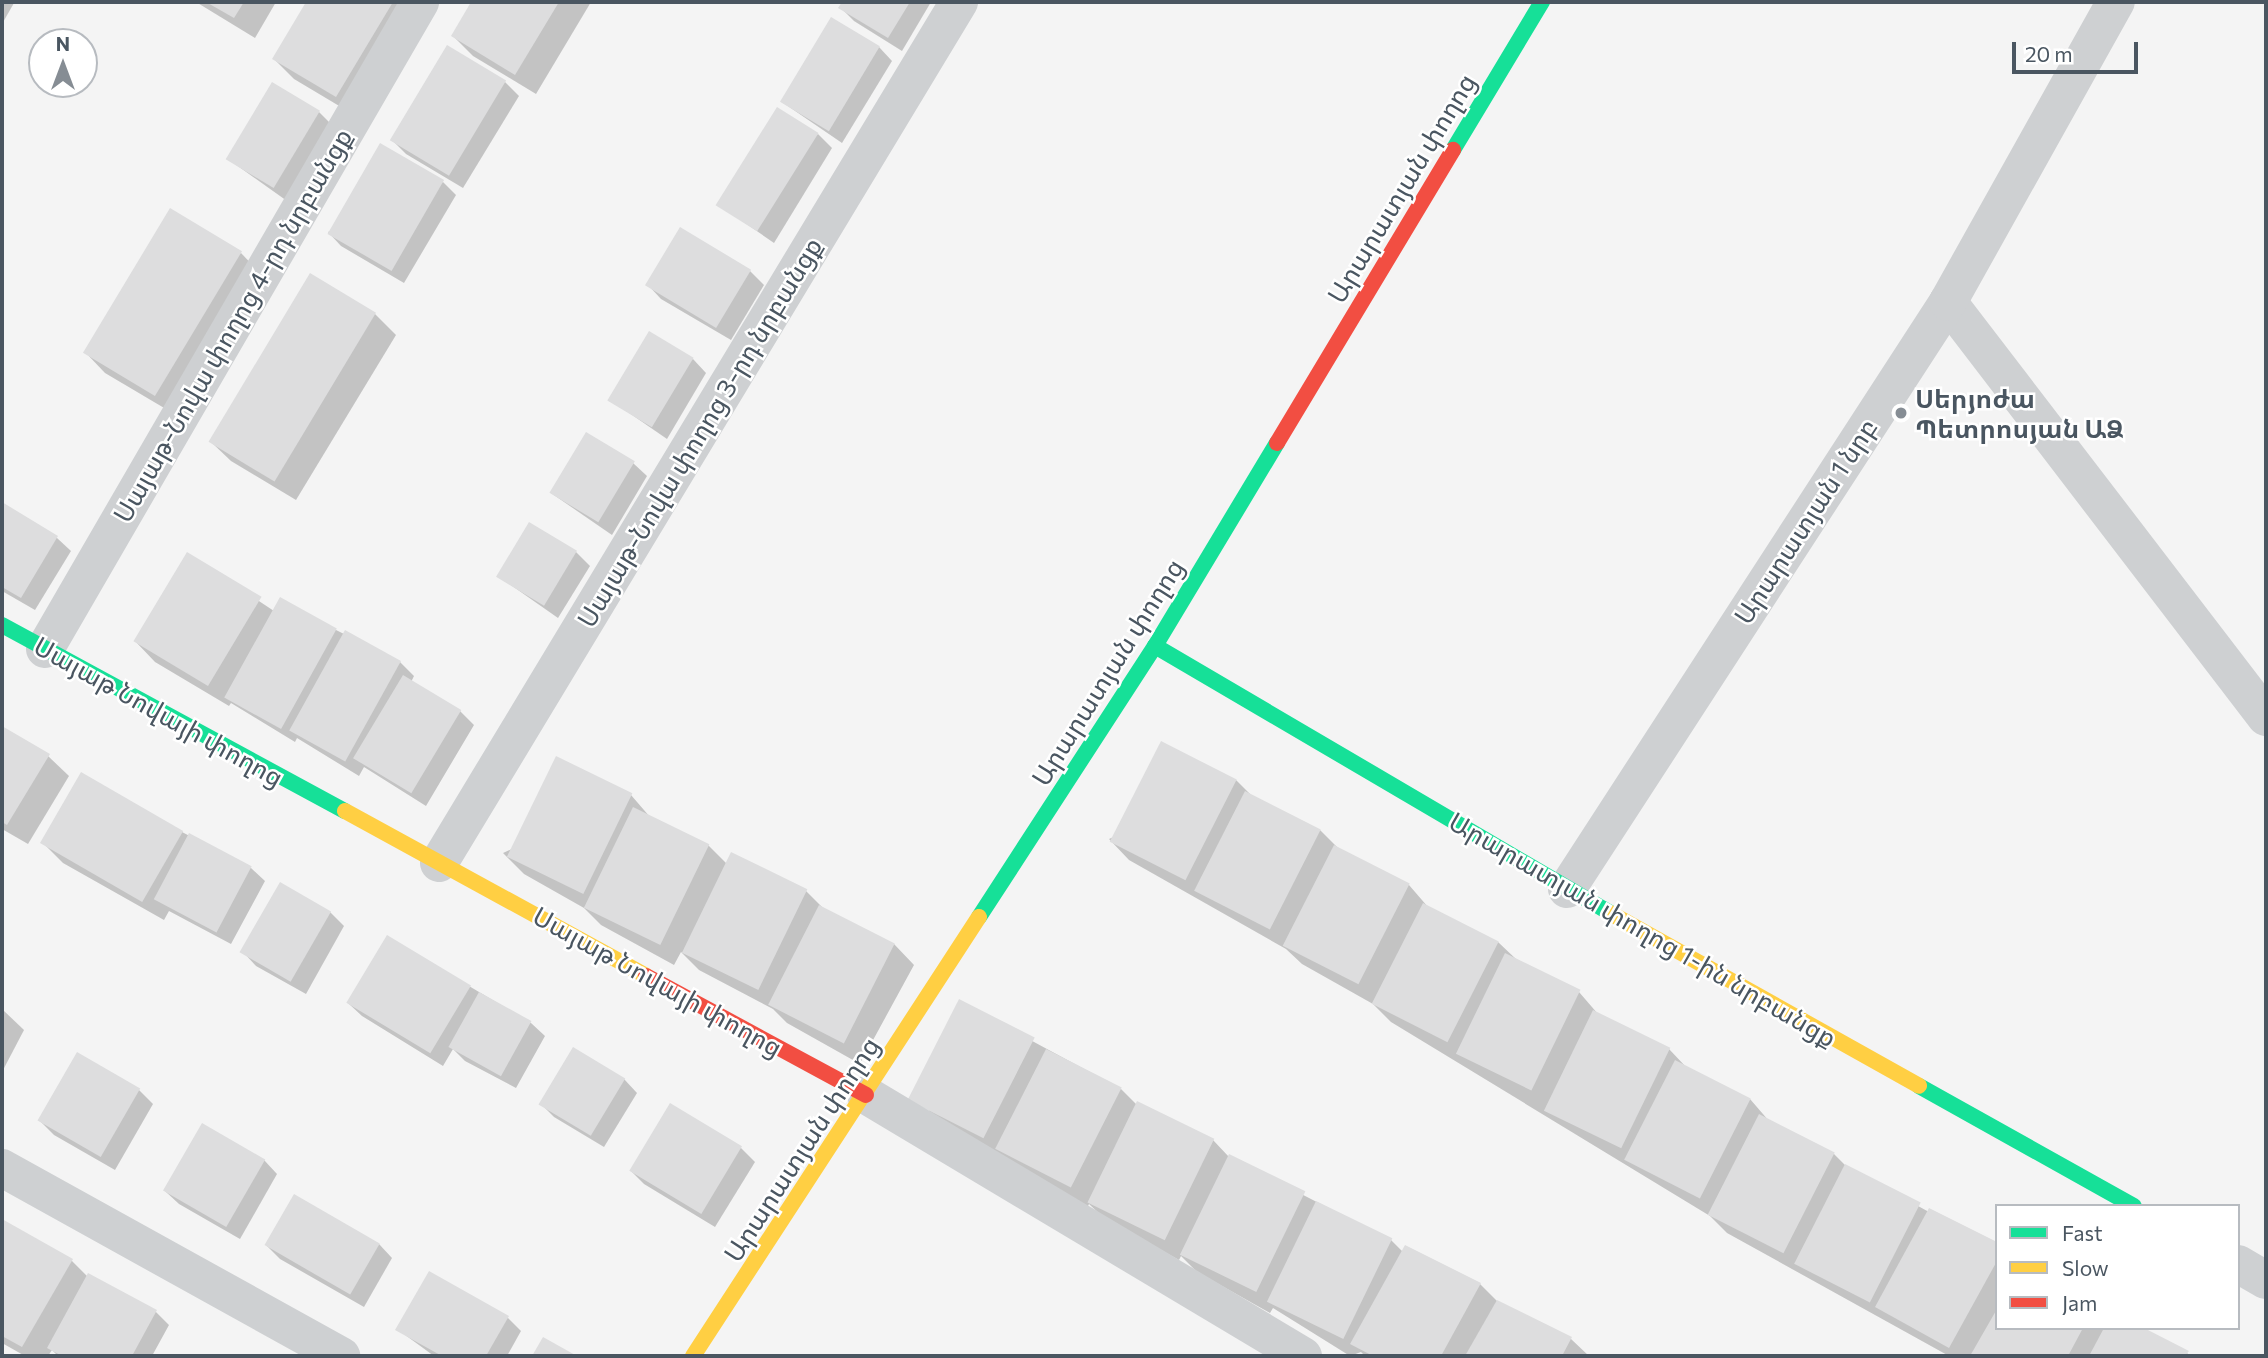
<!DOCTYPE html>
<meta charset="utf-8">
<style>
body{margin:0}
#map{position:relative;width:2268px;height:1358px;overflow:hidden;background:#f4f4f4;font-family:Commissioner,"Noto Sans Armenian",sans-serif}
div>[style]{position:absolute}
.shadow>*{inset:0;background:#0003}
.building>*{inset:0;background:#ddddde;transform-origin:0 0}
.street>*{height:38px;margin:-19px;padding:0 19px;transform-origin:19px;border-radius:19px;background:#ced0d2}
.fast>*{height:16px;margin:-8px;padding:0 8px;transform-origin:8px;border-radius:8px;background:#16e098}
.slow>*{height:16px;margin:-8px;padding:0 8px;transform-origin:8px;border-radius:8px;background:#ffcf43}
.jam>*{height:16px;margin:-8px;padding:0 8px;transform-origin:8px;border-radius:8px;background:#f24e42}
.dots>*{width:19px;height:19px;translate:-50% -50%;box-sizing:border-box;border:4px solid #fff;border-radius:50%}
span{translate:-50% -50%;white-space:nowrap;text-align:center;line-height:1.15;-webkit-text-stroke:5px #fff;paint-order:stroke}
.street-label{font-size:26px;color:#4a5661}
.poi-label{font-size:26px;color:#4a5661;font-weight:700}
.left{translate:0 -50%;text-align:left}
.frame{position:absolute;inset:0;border:4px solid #4a5661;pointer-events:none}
.legend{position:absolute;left:1995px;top:1204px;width:245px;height:126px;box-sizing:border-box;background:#fff;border:2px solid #b7bbc0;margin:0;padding:9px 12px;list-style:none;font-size:21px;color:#4a5661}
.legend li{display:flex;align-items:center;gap:14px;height:35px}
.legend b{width:35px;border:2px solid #b7bbc0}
.north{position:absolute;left:28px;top:28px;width:70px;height:70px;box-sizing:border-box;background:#fff;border:2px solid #b7bbc0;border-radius:50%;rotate:0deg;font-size:19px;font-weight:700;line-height:28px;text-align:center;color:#4a5661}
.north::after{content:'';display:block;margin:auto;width:24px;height:32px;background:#868d94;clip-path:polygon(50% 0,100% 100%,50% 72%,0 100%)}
.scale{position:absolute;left:2012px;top:42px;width:126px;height:32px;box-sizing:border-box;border:4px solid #4a5661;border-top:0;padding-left:9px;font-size:21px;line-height:24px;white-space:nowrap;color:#4a5661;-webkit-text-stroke:5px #fff;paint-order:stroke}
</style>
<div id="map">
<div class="shadow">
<div style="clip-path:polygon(2px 2px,14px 3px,2px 24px)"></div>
<div style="clip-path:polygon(196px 2px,276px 2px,255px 38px)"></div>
<div style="clip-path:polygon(308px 2px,413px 2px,356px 116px,294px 79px,274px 59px)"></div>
<div style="clip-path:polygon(473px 2px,591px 2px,536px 94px,473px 56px,453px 36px)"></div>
<div style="clip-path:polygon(844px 2px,931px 2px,902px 51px,854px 21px,841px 8px)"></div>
<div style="clip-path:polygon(879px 47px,892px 61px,842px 143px,782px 102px)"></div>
<div style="clip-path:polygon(505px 82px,519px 96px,463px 188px,406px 154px,392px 140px)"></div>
<div style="clip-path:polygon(319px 112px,333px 126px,287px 201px,228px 159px)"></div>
<div style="clip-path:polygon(818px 134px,832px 148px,774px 243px,719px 205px)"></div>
<div style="clip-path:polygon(443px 182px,456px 195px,404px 283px,341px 246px,328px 232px)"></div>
<div style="clip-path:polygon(681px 230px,750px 271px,764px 285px,731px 340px,661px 299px,648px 285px)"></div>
<div style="clip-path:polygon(241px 253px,261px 274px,176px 415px,105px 373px,85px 352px)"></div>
<div style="clip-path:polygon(310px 275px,375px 314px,396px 335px,296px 500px,231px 461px,210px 441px)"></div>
<div style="clip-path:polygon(693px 359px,706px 373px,667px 439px,609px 399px)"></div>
<div style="clip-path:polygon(633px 463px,647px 476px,612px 535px,551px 493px)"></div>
<div style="clip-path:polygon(2px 504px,57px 538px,71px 551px,35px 610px,2px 591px)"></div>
<div style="clip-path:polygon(576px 552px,590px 566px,558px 618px,498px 576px)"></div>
<div style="clip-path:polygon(188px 554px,274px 611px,336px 630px,400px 662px,414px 676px,411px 682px,460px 711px,474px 725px,426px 806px,364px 767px,359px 776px,297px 738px,295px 742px,231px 703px,229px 706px,155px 662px,135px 641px)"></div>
<div style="clip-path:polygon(2px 728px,48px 756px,69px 776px,28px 844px,2px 829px)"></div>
<div style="clip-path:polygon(1236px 780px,1252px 796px,1320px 830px,1340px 850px,1409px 885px,1428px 907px,1498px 942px,1517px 960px,1579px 992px,1598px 1014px,1669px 1049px,1687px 1068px,1750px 1099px,1769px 1121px,1834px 1154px,1847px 1167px,1929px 1212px,1997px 1244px,1997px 1328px,2140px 1328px,2192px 1356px,1949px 1356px,1727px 1233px,1710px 1216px,1391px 1022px,1373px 1004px,1302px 964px,1286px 949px,1129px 860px,1109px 839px)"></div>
<div style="clip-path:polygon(631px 795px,650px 817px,708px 845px,727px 864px,732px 855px,806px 891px,825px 910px,894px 944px,914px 965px,860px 1064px,787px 1023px,773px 1009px,699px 970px,681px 952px,674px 965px,601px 925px,584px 908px,524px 874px,503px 853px)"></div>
<div style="clip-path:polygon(182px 832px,251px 868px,265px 881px,231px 944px,169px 911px,164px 920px,63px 863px,43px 843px)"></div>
<div style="clip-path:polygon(330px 912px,344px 926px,306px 994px,256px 966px,243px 952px)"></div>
<div style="clip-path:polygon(469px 986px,531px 1023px,545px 1036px,516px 1088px,465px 1061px,453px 1049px,443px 1066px,362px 1016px,348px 1003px)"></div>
<div style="clip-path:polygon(960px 1002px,1121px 1089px,1137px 1105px,1213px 1140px,1229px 1157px,1391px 1240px,1403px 1252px,1480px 1284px,1499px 1303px,1571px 1339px,1589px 1356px,1365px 1356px,1361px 1352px,1350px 1356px,1273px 1308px,1270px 1313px,1197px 1272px,1181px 1256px,1179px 1260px,1106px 1220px,1089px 1204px,1087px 1208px,927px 1118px)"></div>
<div style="clip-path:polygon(2px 1009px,24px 1030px,2px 1072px)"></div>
<div style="clip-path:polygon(78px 1054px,139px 1090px,153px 1104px,115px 1170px,54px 1135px,40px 1121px)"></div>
<div style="clip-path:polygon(624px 1079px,637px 1093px,604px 1147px,554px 1117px,541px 1104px)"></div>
<div style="clip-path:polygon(741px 1148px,755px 1162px,715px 1227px,644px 1184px,630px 1170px)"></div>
<div style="clip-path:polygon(264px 1160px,277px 1174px,240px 1239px,179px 1204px,165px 1191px)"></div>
<div style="clip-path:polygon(2px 1221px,72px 1261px,88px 1277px,155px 1311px,169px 1325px,152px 1356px,58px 1356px,52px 1350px,48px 1356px,25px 1356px,2px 1343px)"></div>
<div style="clip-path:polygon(379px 1244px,392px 1258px,364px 1307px,280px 1259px,266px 1245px)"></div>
<div style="clip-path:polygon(508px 1318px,521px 1331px,507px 1356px,434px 1356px,397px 1329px)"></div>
</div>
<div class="building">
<div style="clip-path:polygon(206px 2px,244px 2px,234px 18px)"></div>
<div style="clip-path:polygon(306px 2px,393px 2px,336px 97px,272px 59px)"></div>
<div style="clip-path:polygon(471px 2px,559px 2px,515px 75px,451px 36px)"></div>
<div style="clip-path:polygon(842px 2px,910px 2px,888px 38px,838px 8px)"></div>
<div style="left:831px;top:17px;width:57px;height:99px;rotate:31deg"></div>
<div style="left:447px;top:45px;width:69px;height:111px;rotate:31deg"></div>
<div style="left:272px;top:82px;width:56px;height:90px;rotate:31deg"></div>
<div style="left:777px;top:107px;width:49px;height:116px;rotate:32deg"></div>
<div style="left:380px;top:143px;width:74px;height:105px;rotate:30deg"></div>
<div style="left:170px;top:208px;width:84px;height:169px;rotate:31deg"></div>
<div style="left:680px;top:227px;width:83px;height:68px;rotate:31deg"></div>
<div style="left:310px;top:273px;width:77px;height:197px;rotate:31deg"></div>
<div style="left:649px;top:331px;width:52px;height:81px;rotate:31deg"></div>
<div style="left:586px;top:432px;width:57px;height:71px;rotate:31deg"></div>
<div style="clip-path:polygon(2px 502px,58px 536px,21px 598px,2px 587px)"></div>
<div style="left:529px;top:522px;width:56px;height:64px;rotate:31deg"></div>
<div style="left:187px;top:552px;width:87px;height:104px;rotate:31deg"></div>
<div style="left:280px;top:597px;width:65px;height:115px;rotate:29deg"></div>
<div style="left:345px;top:630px;width:64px;height:115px;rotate:29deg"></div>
<div style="left:403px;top:675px;width:68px;height:97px;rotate:31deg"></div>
<div style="clip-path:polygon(2px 726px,50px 754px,7px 825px,2px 822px)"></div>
<div style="left:1161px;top:741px;width:85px;height:113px;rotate:27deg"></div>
<div style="left:556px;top:756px;width:85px;height:112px;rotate:26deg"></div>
<div style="left:81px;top:772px;width:118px;height:82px;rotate:30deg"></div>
<div style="left:1245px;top:791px;width:85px;height:112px;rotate:27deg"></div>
<div style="left:633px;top:807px;width:85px;height:112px;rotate:26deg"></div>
<div style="left:189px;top:833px;width:71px;height:75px;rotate:28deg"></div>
<div style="left:1334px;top:845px;width:85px;height:113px;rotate:27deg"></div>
<div style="left:731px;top:852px;width:85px;height:112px;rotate:26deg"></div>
<div style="left:280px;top:882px;width:59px;height:81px;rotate:30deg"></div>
<div style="left:1423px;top:903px;width:85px;height:113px;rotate:27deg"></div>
<div style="left:819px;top:905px;width:85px;height:112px;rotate:27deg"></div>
<div style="left:387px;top:935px;width:98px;height:79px;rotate:31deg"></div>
<div style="left:1505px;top:953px;width:84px;height:112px;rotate:26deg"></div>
<div style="left:479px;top:992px;width:60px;height:63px;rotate:29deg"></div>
<div style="left:959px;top:999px;width:85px;height:113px;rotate:27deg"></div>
<div style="left:1593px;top:1010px;width:86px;height:112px;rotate:26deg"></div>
<div style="left:573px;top:1047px;width:61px;height:67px;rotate:31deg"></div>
<div style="left:1046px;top:1049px;width:85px;height:112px;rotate:27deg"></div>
<div style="left:77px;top:1052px;width:73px;height:79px;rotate:30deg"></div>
<div style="left:1675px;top:1060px;width:85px;height:112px;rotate:27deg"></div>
<div style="left:1137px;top:1101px;width:86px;height:113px;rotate:26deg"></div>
<div style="left:670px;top:1103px;width:84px;height:79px;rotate:31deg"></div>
<div style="left:1759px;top:1114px;width:85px;height:113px;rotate:27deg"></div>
<div style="left:202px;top:1123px;width:73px;height:78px;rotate:30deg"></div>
<div style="left:1229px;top:1154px;width:85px;height:112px;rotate:26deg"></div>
<div style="left:1845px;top:1164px;width:85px;height:112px;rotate:27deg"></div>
<div style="left:294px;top:1194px;width:99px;height:59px;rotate:30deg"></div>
<div style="left:1316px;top:1201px;width:85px;height:112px;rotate:26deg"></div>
<div style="clip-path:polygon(1929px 1208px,1997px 1242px,1997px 1261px,1949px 1348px,1875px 1307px)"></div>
<div style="clip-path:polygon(2px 1219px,73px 1259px,22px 1347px,2px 1336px)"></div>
<div style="clip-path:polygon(1405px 1245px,1481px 1283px,1441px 1356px,1373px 1356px,1350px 1344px)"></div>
<div style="clip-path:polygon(429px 1271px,509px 1316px,486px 1356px,442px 1356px,395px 1330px)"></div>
<div style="clip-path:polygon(88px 1273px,157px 1310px,132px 1356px,62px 1356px,47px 1348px)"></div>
<div style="clip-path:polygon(1497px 1300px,1572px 1337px,1562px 1356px,1465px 1356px)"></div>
<div style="clip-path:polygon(1997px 1309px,1997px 1328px,2083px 1328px,2068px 1356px,1970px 1356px)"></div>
<div style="clip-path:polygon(2104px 1328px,2144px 1328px,2189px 1351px,2185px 1356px,2089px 1356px)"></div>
<div style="clip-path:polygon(543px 1337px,577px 1356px,532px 1356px)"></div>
</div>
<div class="street">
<div style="left:1948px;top:302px;width:523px;rotate:52.54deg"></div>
<div style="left:45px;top:649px;width:748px;rotate:-59.9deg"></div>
<div style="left:439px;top:863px;width:1006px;rotate:-58.87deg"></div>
<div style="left:1567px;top:889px;width:700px;rotate:-57.01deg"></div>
<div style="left:1948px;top:302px;width:344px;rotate:-60.8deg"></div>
<div style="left:866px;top:1095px;width:509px;rotate:30.85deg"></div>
<div style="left:2px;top:1168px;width:388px;rotate:29deg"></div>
<div style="left:2238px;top:1264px;width:32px;rotate:30deg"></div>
</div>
<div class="fast">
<div style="left:1453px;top:150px;width:173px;rotate:-59deg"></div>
<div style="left:2px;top:625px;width:390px;rotate:28.5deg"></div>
<div style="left:1155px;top:646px;width:528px;rotate:30.4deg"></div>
<div style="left:979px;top:917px;width:323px;rotate:-57deg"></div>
<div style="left:1155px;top:646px;width:237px;rotate:-59deg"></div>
<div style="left:1919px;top:1086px;width:246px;rotate:29.2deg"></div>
</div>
<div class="slow">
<div style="left:345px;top:811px;width:343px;rotate:28.7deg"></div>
<div style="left:1610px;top:913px;width:354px;rotate:29.2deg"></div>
<div style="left:693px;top:1356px;width:524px;rotate:-56.92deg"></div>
</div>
<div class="jam">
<div style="left:1277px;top:443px;width:342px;rotate:-59deg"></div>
<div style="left:646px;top:976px;width:250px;rotate:28.4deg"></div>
</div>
<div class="dots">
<div style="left:1901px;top:413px;background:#868d94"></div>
</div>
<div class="street-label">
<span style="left:1401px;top:188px;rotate:-59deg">Արարատյան փողոց</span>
<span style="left:232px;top:325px;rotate:-60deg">Սայաթ-Նովա փողոց 4-րդ նրբանցք</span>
<span style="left:699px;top:432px;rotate:-59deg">Սայաթ-Նովա փողոց 3-րդ նրբանցք</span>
<span style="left:1805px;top:521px;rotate:-57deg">Արարատյան 1 նրբ</span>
<span style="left:1107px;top:672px;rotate:-58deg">Արարատյան փողոց</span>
<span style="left:159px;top:711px;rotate:29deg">Սայաթ Նովայի փողոց</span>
<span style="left:1643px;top:929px;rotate:30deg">Արարատյան փողոց 1-ին նրբանցք</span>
<span style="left:658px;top:981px;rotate:29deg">Սայաթ Նովայի փողոց</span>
<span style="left:801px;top:1149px;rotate:-57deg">Արարատյան փողոց</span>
</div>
<div class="poi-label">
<span class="left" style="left:1915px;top:413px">Սերյոժա<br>Պետրոսյան ԱՁ</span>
</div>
<div class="frame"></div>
<ul class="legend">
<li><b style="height:9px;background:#16e098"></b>Fast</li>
<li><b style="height:9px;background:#ffcf43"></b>Slow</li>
<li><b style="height:9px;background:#f24e42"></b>Jam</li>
</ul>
<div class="north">N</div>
<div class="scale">20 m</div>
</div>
